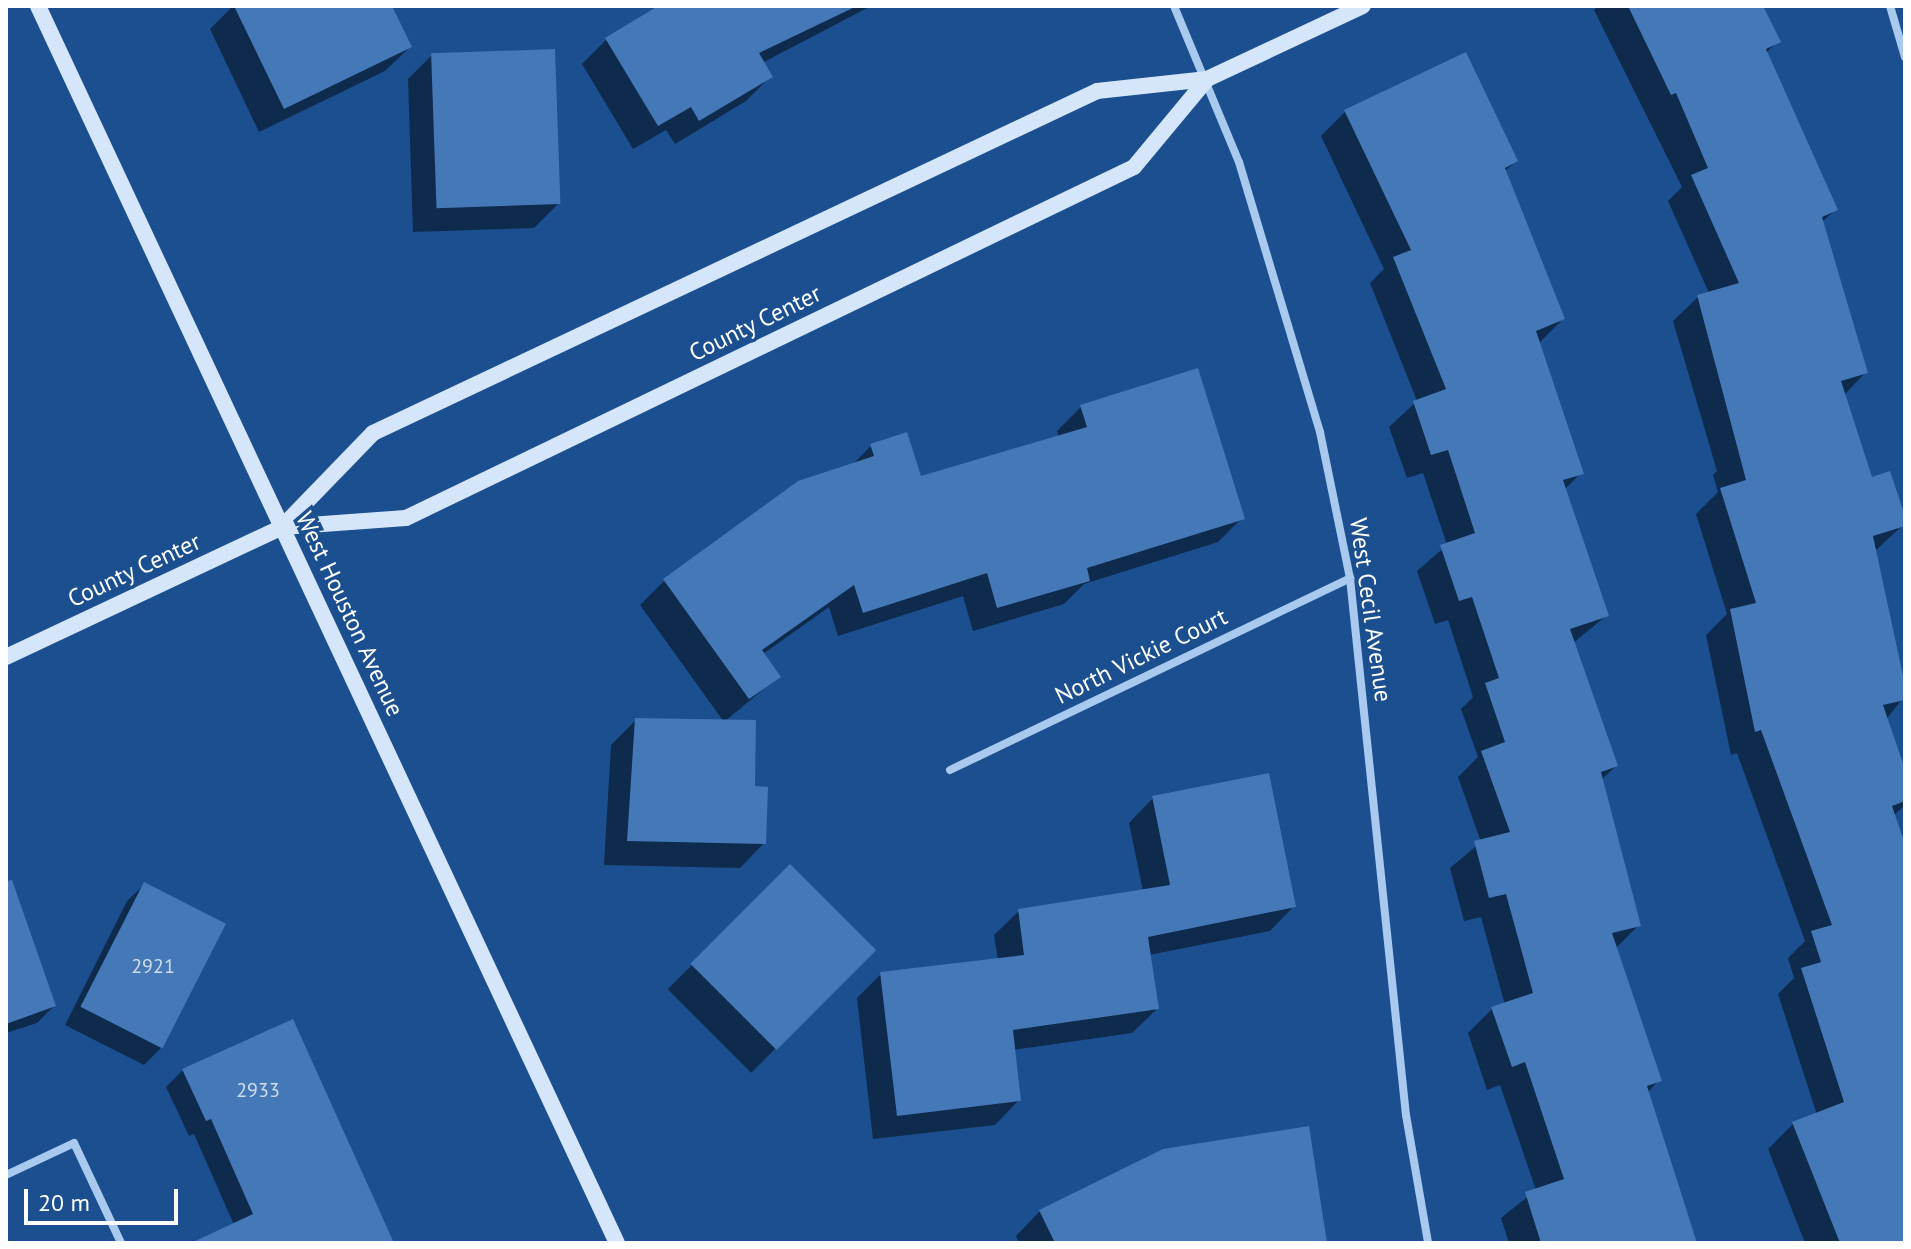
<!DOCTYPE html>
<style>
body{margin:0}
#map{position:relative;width:1911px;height:1249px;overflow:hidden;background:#1b4f8f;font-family:"PT Sans",sans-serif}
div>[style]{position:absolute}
.shadow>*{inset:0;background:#0007;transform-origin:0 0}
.building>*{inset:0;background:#4478b7;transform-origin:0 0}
.street>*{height:8px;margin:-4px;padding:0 4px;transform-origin:4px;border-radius:4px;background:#a9c9ee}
.secondary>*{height:16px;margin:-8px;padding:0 8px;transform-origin:8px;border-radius:8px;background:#d6e6fa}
span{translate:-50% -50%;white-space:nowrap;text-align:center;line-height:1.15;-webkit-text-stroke:7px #1b4f8f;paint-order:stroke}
.number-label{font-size:20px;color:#d0dded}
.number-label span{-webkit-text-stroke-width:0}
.street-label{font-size:24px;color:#fff}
.frame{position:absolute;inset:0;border:8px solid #fff;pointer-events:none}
.scale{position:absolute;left:24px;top:1189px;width:154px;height:36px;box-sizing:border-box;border:4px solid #fff;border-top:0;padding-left:10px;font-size:24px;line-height:28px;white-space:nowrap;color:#fff;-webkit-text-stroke:6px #1b4f8f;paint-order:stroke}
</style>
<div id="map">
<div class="shadow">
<div style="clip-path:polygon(233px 6px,390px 6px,410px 47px,385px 71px,259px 132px,210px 29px)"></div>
<div style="clip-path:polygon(666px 6px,871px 6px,762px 63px,771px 76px,746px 101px,675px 144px,666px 130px,633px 149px,582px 64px,606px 40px)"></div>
<div style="clip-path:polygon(1598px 6px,1761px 6px,1778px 41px,1766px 53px,1835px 210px,1821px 223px,1866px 372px,1844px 395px,1871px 479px,1905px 523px,1875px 551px,1905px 695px,1886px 720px,1905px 775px,1905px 805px,1893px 816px,1905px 850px,1905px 1243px,1805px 1243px,1768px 1149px,1793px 1124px,1817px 1115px,1778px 994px,1794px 978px,1788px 958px,1805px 941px,1737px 753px,1731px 755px,1706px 635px,1727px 614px,1696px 514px,1718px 492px,1713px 475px,1717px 471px,1673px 321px,1698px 297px,1709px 293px,1668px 201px,1682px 187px,1594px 10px)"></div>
<div style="clip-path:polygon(432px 55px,559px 203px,534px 228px,413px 232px,408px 79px)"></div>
<div style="clip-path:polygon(1345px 112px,1516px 161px,1504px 172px,1563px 319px,1538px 344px,1581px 473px,1564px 490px,1606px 616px,1573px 643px,1616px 766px,1601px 780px,1639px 925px,1615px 949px,1659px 1080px,1647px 1093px,1690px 1243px,1509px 1243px,1501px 1218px,1536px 1190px,1500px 1085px,1487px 1090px,1468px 1033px,1492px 1009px,1505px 1005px,1481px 917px,1464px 921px,1450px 868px,1481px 842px,1458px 777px,1478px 757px,1461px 709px,1473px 697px,1448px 620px,1435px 624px,1417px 571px,1447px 545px,1423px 473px,1407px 478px,1389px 427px,1417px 401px,1370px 283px,1384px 269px,1321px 136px)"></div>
<div style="clip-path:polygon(1081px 407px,1242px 518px,1218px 542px,1084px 584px,1064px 604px,973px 631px,963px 596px,838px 636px,829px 607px,763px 654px,778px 677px,724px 722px,753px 788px,764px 843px,740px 868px,604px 865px,611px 745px,636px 720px,724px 722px,640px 605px,664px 581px,799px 483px,851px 466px,871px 446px,920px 478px,1059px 437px,1057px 431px)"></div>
<div style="clip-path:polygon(1153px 798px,1294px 906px,1270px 931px,1149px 955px,1157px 1009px,1132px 1033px,1013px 1050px,1019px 1100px,995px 1125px,873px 1139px,857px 998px,881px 974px,998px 960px,994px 935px,1019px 911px,1143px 891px,1129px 823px)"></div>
<div style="left:790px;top:867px;width:118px;height:173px;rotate:45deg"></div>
<div style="clip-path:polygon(6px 883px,54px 1006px,37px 1023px,6px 1033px)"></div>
<div style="clip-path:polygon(144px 885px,161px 1048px,144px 1065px,65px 1025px,127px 901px)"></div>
<div style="clip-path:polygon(183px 1070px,394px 1243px,223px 1243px,235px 1227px,194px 1134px,189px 1136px,166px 1087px)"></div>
<div style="clip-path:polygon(1040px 1211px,1325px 1243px,1019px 1243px,1016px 1236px)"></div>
</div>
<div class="building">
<div style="clip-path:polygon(234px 6px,392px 6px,412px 47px,284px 109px)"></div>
<div style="clip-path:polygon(658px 6px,857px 6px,759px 53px,773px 77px,699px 121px,691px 107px,658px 126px,605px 38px)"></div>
<div style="clip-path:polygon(1628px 6px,1763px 6px,1781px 42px,1766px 49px,1838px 210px,1822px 217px,1868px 373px,1841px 381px,1872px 477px,1890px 471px,1905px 516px,1905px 526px,1873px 536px,1905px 685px,1905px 700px,1883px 705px,1905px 769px,1905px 801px,1892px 806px,1905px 844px,1905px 1243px,1840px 1243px,1792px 1122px,1844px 1102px,1801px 968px,1821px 962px,1811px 931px,1832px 925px,1761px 730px,1755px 732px,1730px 609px,1756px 603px,1720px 488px,1746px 480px,1697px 295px,1739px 283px,1691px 175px,1708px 168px,1676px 93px,1671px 95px)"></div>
<div style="left:555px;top:49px;width:155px;height:124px;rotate:88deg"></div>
<div style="clip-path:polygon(1466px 52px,1518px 161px,1505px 168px,1565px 319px,1536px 331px,1584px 474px,1563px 480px,1609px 616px,1570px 629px,1618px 766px,1601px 772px,1641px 926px,1612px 933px,1662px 1081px,1647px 1086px,1697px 1243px,1541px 1243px,1525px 1192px,1564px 1179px,1525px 1062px,1512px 1067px,1491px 1007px,1533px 993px,1506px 894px,1489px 898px,1474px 841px,1510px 832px,1481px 751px,1505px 742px,1485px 683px,1499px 678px,1472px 597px,1459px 601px,1440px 545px,1475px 533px,1448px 450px,1431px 455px,1413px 401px,1446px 389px,1393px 257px,1411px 250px,1344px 110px)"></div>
<div style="clip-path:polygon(1198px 368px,1245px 519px,1087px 568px,1090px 581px,997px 608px,987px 573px,863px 613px,854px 585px,762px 650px,781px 677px,749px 699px,663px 579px,798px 481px,874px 456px,870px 444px,907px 432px,921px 476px,1087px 427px,1080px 405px)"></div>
<div style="clip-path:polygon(635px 718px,756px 720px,755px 786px,768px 787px,766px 844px,627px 841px)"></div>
<div style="clip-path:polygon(1269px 773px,1296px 907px,1148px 937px,1159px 1009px,1013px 1030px,1021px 1101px,897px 1116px,880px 972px,1024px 955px,1018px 909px,1170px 885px,1152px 796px)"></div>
<div style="left:790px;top:864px;width:122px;height:141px;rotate:45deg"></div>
<div style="clip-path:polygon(12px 880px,56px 1006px,6px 1024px,6px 881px)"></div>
<div style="left:144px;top:882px;width:92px;height:140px;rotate:27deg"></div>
<div style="clip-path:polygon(293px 1019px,394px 1243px,191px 1243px,253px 1214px,211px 1119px,206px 1121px,182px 1069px)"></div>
<div style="clip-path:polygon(1309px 1126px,1327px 1243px,1055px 1243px,1039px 1210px,1163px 1149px)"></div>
</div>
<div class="street">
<div style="left:1174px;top:6px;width:169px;rotate:67.4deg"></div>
<div style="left:1239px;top:162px;width:282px;rotate:73.3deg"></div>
<div style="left:1320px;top:432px;width:149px;rotate:78.4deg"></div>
<div style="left:1350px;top:578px;width:540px;rotate:84.05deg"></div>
<div style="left:1406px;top:1115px;width:130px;rotate:80.2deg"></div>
<div style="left:1890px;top:6px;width:53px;rotate:73.6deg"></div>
<div style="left:950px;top:770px;width:444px;rotate:-25.6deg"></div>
<div style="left:6px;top:1175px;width:75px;rotate:-25.2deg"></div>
<div style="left:74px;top:1143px;width:110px;rotate:64.8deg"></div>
</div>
<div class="secondary">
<div style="left:38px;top:6px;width:1366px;rotate:64.92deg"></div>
<div style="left:282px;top:527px;width:124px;rotate:-4.2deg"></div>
<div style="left:406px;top:518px;width:808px;rotate:-25.74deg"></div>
<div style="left:1134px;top:167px;width:114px;rotate:-50.3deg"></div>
<div style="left:6px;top:657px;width:305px;rotate:-25.2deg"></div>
<div style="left:282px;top:527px;width:131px;rotate:-45.9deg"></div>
<div style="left:373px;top:433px;width:801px;rotate:-25.28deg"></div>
<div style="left:1097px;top:91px;width:111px;rotate:-6.2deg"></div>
<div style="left:1207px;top:79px;width:172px;rotate:-25.1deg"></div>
</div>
<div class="number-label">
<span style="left:153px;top:966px">2921</span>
<span style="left:258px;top:1090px">2933</span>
</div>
<div class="street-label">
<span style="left:755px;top:323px;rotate:-26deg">County Center</span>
<span style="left:134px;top:570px;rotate:-25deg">County Center</span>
<span style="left:1371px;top:610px;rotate:82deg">West Cecil Avenue</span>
<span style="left:350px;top:614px;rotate:65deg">West Houston Avenue</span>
<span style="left:1141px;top:656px;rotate:-26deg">North Vickie Court</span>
</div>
<div class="frame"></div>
<div class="scale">20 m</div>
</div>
